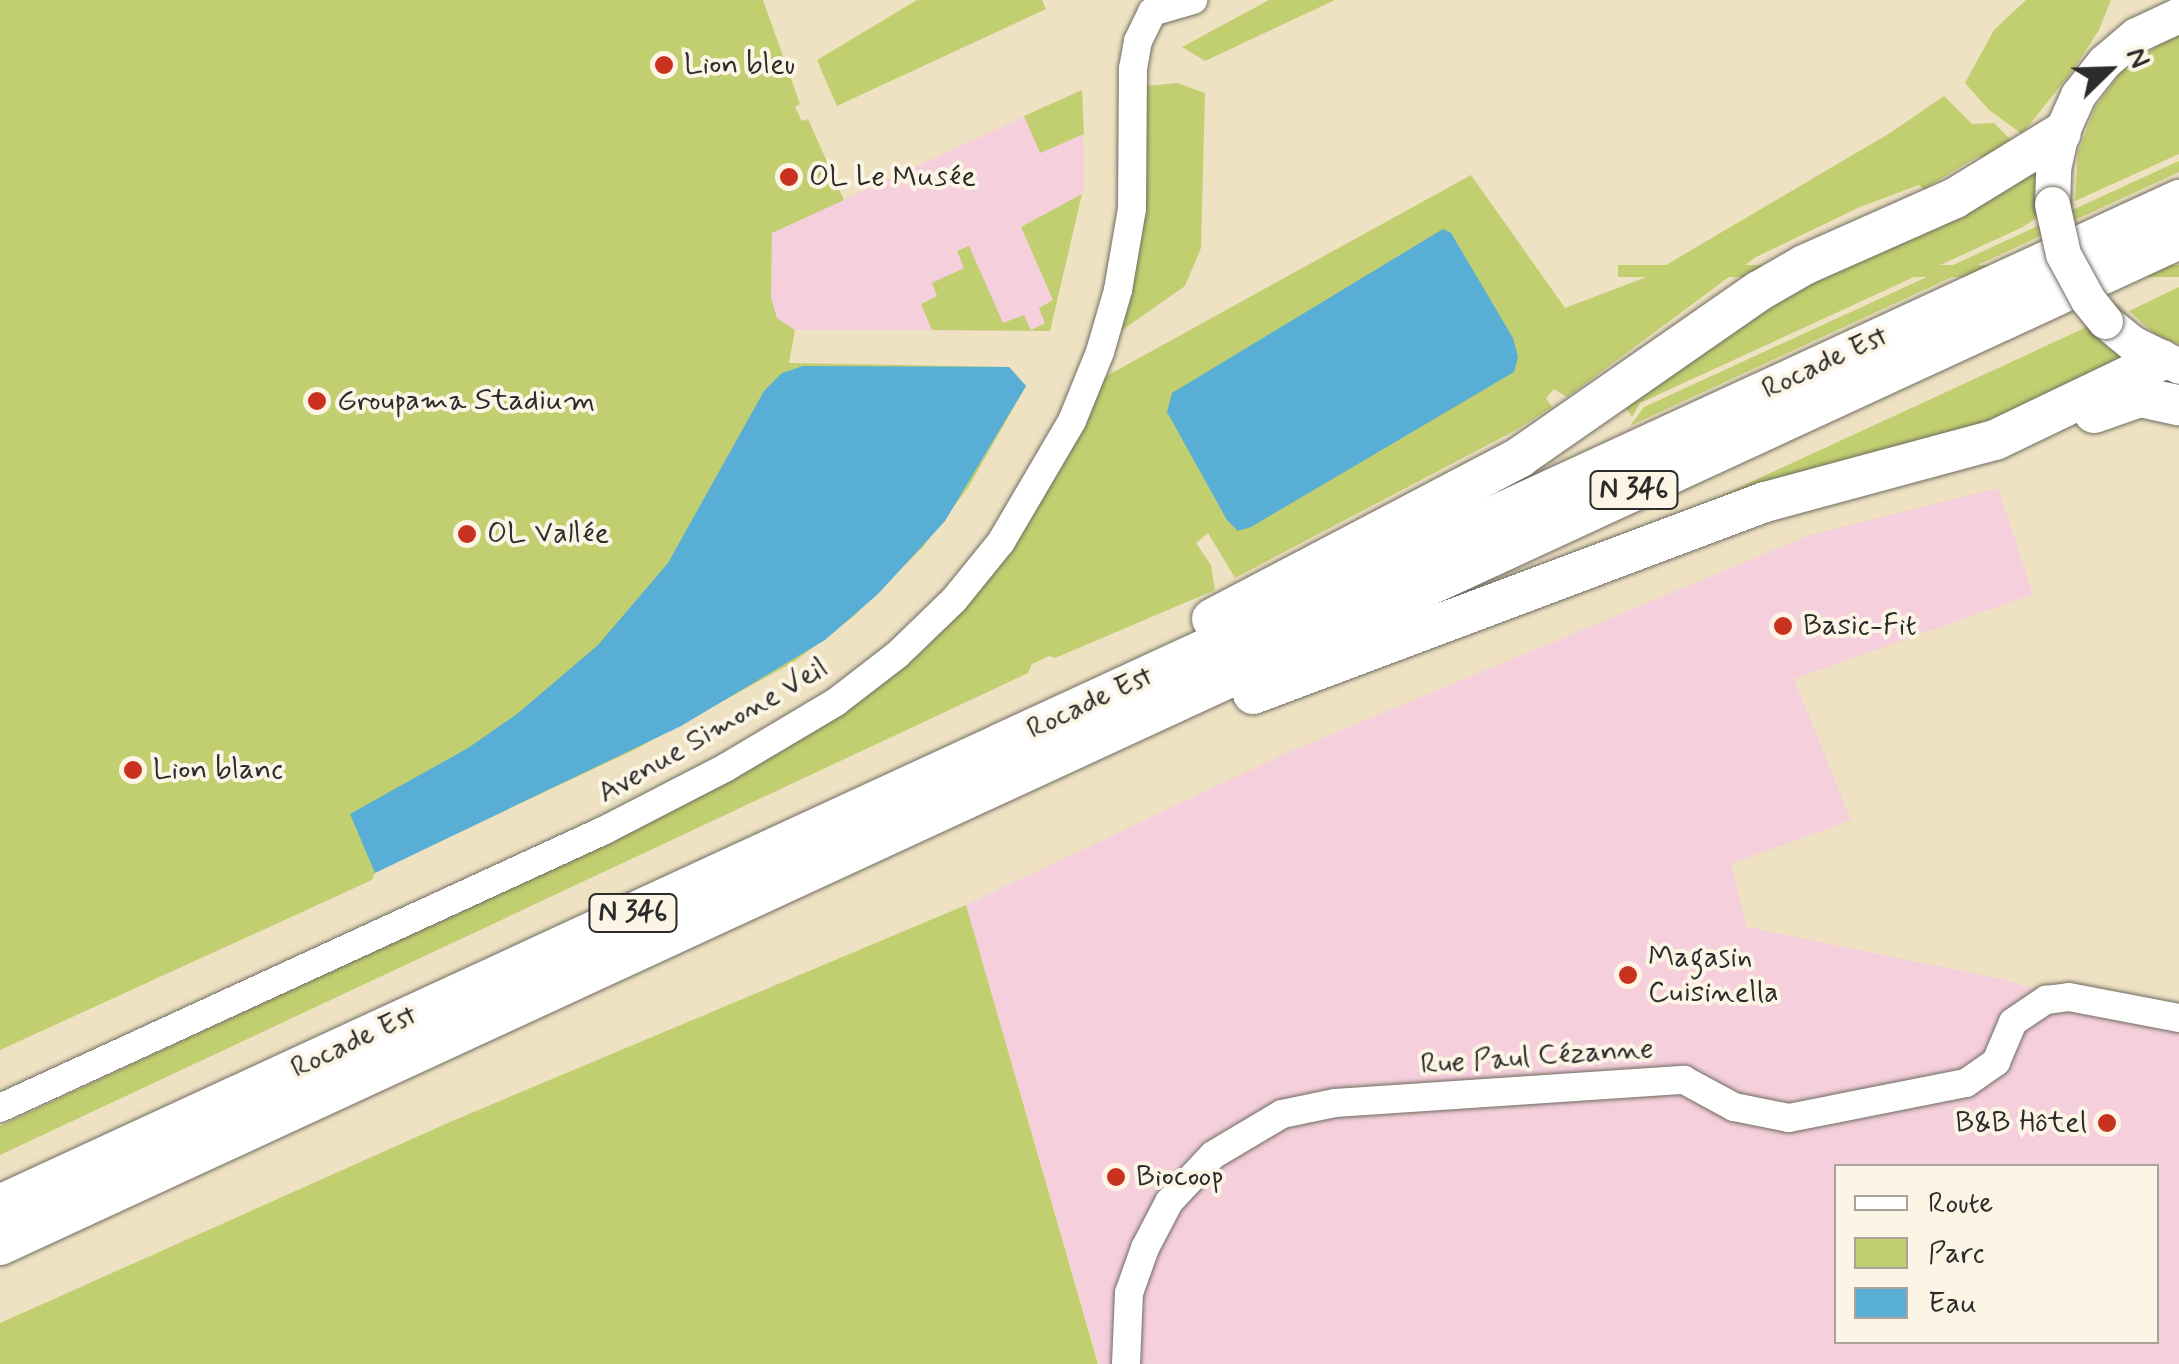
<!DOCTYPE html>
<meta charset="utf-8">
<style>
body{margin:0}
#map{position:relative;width:2179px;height:1364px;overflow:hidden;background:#eee2c3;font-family:Mynerve,sans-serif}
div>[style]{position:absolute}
.built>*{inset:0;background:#f5cfdb}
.green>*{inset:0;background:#c2cf70;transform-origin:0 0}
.water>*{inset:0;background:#58aed4}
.roads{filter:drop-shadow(0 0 2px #6f6b60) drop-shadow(0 0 2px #6f6b60)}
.minor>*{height:28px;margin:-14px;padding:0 14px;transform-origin:14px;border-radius:14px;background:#fff}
.major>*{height:35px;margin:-17.5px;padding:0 17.5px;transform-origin:17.5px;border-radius:17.5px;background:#fff}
.highway>*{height:40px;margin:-20px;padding:0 20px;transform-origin:20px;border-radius:20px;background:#fff}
.bridges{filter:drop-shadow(0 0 2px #6f6b60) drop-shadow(0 0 2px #6f6b60)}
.major-bridge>*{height:35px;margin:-17.5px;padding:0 17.5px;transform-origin:17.5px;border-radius:17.5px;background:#fff}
.dots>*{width:28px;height:28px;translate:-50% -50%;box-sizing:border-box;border:5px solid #fcf5e5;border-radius:50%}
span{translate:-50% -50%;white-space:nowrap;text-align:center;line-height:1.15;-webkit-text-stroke:8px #fcf5e5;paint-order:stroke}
.shield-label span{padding:2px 8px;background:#fcf5e5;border:2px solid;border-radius:8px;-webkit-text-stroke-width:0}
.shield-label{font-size:28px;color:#2b2b2b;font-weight:700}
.poi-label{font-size:30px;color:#2b2b2b}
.left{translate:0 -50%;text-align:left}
.right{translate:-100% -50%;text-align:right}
.street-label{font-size:30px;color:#2b2b2b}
.legend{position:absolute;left:1834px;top:1164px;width:325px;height:180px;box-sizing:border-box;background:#fcf5e5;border:2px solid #a8a49b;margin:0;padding:12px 18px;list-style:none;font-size:30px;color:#2b2b2b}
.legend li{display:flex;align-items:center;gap:20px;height:50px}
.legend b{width:50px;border:2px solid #a8a49b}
.north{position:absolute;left:2059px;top:20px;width:100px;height:100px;-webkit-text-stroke:8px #fcf5e5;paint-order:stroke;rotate:67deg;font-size:28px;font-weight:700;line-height:40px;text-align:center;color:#2b2b2b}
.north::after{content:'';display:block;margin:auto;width:35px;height:45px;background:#2b2b2b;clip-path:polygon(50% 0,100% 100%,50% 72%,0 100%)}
</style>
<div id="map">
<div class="built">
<div style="clip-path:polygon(1082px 90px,1084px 185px,1050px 331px,795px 330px,777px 318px,771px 298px,772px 233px)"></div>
<div style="clip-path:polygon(evenodd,1998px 488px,2033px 594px,1794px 679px,1851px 820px,1731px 864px,1747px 927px,2005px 980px,2179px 1031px,2179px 1364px,1099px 1364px,966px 905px,1282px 755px,1810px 535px,1998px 488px,1836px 1166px,2156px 1166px,2156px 1342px,1836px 1342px,1836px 1166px)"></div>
</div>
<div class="green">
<div style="clip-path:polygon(0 0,763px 0,800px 104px,795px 107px,802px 121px,808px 119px,844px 200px,772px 233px,771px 298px,777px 318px,795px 330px,789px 363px,1009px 367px,1026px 386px,968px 488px,923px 547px,854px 616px,794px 662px,636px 749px,375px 872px,372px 880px,0 1050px)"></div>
<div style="clip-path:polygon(917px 0,1042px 0,1046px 9px,837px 106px,817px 60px)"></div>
<div style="clip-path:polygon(1269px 0,1335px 0,1205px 61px,1182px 47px)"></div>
<div style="clip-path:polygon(2026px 0,2111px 0,2099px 30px,2073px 70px,2022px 134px,1989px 110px,1965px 83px,1994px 30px)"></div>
<div style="clip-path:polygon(2179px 32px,2179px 154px,2075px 201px,2078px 153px,2095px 108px,2123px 69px)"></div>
<div style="clip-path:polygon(1177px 83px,1205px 93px,1201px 248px,1185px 286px,1118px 333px,1132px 283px,1146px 194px,1147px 86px)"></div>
<div style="clip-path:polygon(1082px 90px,1084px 134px,1040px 153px,1024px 116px)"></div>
<div style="clip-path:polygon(1944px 96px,1972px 124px,1994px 123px,2017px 146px,1997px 156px,1977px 157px,1924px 189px,1919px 185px,1860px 207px,1756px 257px,1567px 397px,1554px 389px,1546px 398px,1552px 407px,1516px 430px,1235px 578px,1208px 533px,1196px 543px,1211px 565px,1215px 590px,1055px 658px,1049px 656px,1032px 664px,1028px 673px,0 1155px,0 1126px,651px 822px,843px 712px,923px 651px,1013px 546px,1070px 453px,1101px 379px,1471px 175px,1565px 308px,1644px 278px,1890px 133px)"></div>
<div style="clip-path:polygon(2179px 161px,2179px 172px,1630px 426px,1644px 407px)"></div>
<div style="clip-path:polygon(2036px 170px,2036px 218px,2023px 227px,1640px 403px,1632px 417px,1624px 405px,1717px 330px)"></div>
<div style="clip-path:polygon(1082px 194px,1050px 331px,932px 330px,921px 304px,937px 296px,932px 283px,964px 268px,957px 251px,969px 246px,1003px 323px,1024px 315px,1031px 330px,1045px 323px,1039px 308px,1053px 300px,1021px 227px)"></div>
<div style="left:2179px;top:265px;width:12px;height:561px;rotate:90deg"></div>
<div style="clip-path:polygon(2179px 287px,2179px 344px,2157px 336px,2129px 311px)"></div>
<div style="clip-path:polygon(2087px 327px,2122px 359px,2006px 418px,1640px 533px)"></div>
<div style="clip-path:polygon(966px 905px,1098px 1364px,0 1364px,0 1323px,450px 1122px)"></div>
</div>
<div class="water">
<div style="clip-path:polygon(1443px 229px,1451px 233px,1513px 338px,1518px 357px,1514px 372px,1251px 527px,1238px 531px,1227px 520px,1167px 412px,1172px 393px)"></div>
<div style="clip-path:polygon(803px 366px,1009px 367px,1026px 386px,945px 521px,878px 594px,825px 640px,681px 726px,375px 873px,350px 814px,468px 748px,517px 714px,598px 645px,668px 563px,764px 391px,782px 373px)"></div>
</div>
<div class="roads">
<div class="minor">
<div style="left:1152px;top:12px;width:43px;rotate:-16.3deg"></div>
<div style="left:0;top:1108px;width:666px;rotate:-24.68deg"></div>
<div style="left:605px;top:830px;width:135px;rotate:-27.3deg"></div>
<div style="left:725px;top:768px;width:129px;rotate:-30.7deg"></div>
<div style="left:836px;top:702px;width:78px;rotate:-37.7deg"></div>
<div style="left:898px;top:654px;width:78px;rotate:-44deg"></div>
<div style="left:954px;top:600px;width:75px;rotate:-51deg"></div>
<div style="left:1001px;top:542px;width:140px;rotate:-59.6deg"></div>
<div style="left:1072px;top:421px;width:74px;rotate:-67.9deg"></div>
<div style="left:1100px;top:352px;width:65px;rotate:-73.8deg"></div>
<div style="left:1118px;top:290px;width:82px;rotate:-80.2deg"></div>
<div style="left:1132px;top:209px;width:140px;rotate:-89.6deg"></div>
<div style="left:1133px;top:69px;width:28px;rotate:-80deg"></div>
<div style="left:1138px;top:41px;width:32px;rotate:-64deg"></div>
<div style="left:1126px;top:1364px;width:71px;rotate:-87.6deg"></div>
<div style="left:1129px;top:1293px;width:48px;rotate:-70.4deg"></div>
<div style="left:1145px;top:1248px;width:52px;rotate:-62.4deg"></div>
<div style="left:1169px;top:1202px;width:64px;rotate:-46.9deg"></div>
<div style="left:1213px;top:1155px;width:80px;rotate:-30.7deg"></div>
<div style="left:1282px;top:1114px;width:54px;rotate:-11.7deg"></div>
<div style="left:1335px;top:1103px;width:350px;rotate:-3.8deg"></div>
<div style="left:1684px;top:1080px;width:57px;rotate:28.4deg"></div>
<div style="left:1734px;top:1107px;width:56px;rotate:11.3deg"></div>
<div style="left:1789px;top:1118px;width:180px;rotate:-11.2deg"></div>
<div style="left:1966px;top:1083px;width:37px;rotate:-35deg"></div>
<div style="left:1996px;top:1062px;width:43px;rotate:-67deg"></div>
<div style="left:2013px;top:1022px;width:40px;rotate:-34deg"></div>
<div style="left:2046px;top:1000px;width:23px;rotate:-7deg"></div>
<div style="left:2069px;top:997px;width:112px;rotate:10.8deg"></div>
</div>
<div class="major">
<div style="left:2052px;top:204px;width:36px;rotate:-88deg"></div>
<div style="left:2053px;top:168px;width:36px;rotate:-77deg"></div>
<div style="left:2061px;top:133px;width:42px;rotate:-65.9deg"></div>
<div style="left:2078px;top:95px;width:42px;rotate:-51.8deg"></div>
<div style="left:2104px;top:62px;width:42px;rotate:-40.2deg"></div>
<div style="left:2136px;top:35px;width:47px;rotate:-24.9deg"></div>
<div style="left:2105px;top:321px;width:35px;rotate:39deg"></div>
<div style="left:2132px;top:343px;width:52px;rotate:26.1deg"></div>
</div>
<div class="highway">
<div style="left:2094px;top:413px;width:49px;rotate:-19.2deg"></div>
<div style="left:2140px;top:397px;width:40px;rotate:12deg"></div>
<div style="left:1212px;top:619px;width:348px;rotate:-27.7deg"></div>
<div style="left:1520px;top:457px;width:291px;rotate:-34.8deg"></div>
<div style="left:1759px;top:291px;width:52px;rotate:-30deg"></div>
<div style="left:1804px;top:265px;width:165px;rotate:-23.9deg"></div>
<div style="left:1955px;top:198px;width:124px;rotate:-31.5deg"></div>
<div style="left:1253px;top:694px;width:547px;rotate:-20.56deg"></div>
<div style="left:1765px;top:502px;width:238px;rotate:-15.1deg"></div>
<div style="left:1995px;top:440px;width:185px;rotate:-25.6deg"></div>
<div style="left:0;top:1205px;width:2400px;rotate:-24.76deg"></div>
<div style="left:0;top:1245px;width:2400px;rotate:-24.78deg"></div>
</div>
</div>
<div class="bridges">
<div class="major-bridge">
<div style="left:2052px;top:204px;width:51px;rotate:77.6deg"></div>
<div style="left:2063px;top:254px;width:52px;rotate:61.5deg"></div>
<div style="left:2088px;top:300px;width:27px;rotate:51deg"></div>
</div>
</div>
<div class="dots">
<div style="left:664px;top:65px;background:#c8321e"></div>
<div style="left:789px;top:177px;background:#c8321e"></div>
<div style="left:317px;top:401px;background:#c8321e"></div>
<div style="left:467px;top:534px;background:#c8321e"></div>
<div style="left:1783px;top:626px;background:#c8321e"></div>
<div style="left:133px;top:770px;background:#c8321e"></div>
<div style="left:1628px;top:975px;background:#c8321e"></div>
<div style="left:2107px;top:1123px;background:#c8321e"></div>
<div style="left:1116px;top:1177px;background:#c8321e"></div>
</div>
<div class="shield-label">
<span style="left:1634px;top:490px">N 346</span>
<span style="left:633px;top:913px">N 346</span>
</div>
<div class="poi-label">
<span class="left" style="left:684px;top:65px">Lion bleu</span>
<span class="left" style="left:809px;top:177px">OL Le Musée</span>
<span class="left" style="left:337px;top:401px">Groupama Stadium</span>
<span class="left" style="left:487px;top:534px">OL Vallée</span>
<span class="left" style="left:1803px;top:626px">Basic-Fit</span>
<span class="left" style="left:153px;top:770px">Lion blanc</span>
<span class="left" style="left:1648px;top:975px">Magasin<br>Cuisinella</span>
<span class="right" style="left:2087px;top:1123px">B&amp;B Hôtel</span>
<span class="left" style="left:1136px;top:1177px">Biocoop</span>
</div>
<div class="street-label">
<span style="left:1825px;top:363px;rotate:-25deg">Rocade Est</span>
<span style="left:1090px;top:703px;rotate:-25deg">Rocade Est</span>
<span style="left:713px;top:731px;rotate:-30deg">Avenue Simone Veil</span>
<span style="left:354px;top:1042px;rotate:-25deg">Rocade Est</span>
<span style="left:1537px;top:1057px;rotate:-4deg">Rue Paul Cézanne</span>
</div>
<ul class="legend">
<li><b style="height:12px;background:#fff"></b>Route</li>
<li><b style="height:28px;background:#c2cf70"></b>Parc</li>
<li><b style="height:28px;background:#58aed4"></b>Eau</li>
</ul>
<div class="north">N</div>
</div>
